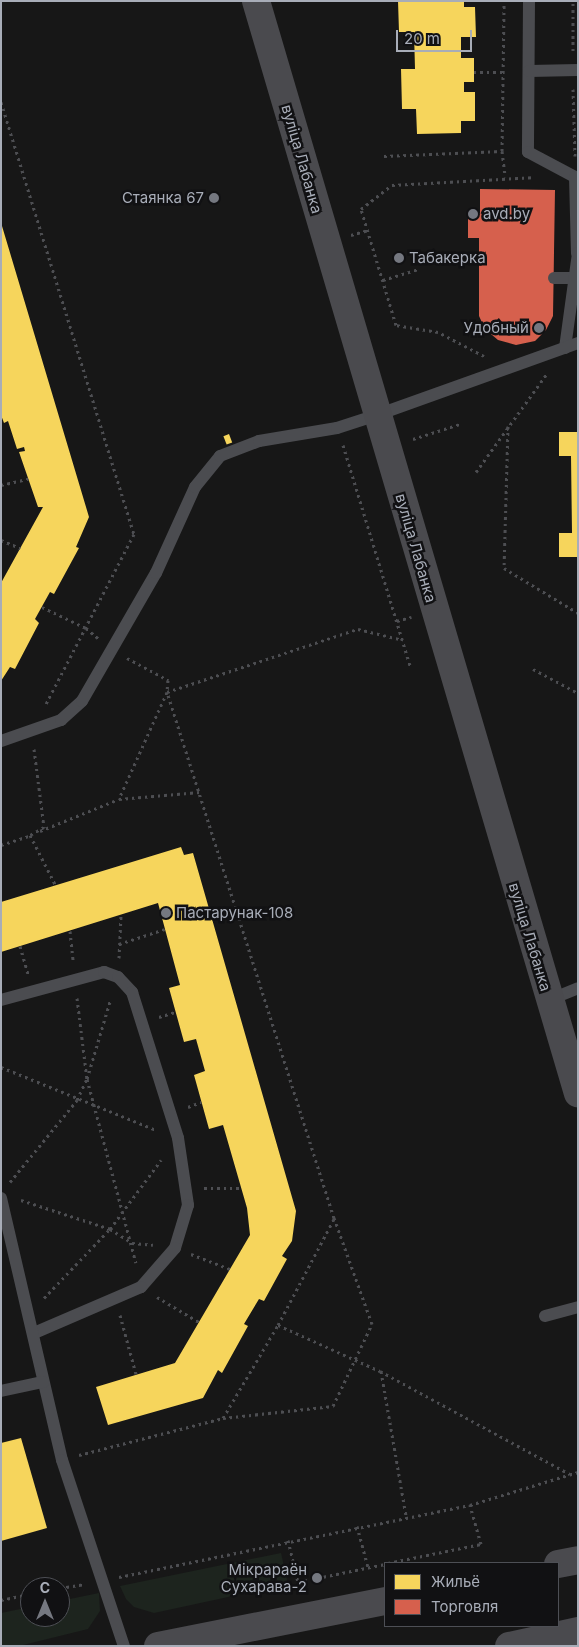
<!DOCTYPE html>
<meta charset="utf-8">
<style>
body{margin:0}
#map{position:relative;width:579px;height:1647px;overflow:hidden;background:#171717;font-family:Inter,sans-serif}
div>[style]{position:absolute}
.green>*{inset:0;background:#1d241e}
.homes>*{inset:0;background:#f6d55c;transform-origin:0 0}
.shops>*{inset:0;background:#d6604d}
.path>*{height:3px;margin-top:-1.5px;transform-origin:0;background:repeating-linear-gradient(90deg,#4d4e52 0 2.5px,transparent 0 6.5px)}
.lane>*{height:12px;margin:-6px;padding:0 6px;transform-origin:6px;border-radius:6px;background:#4b4c50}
.secondary>*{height:28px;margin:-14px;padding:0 14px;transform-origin:14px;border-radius:14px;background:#4a4a4e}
.dots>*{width:14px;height:14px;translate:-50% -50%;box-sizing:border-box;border:2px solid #111113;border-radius:50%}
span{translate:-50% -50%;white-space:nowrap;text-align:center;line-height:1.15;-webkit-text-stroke:5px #111113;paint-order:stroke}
.street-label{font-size:15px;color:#a8adb8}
.poi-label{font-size:15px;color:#a8adb8}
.right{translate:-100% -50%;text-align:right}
.left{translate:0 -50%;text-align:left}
.frame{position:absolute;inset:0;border:2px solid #a8adb8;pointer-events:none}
.legend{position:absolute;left:384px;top:1562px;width:175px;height:65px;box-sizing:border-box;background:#111113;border:1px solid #4d4f55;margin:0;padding:6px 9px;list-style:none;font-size:15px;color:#a8adb8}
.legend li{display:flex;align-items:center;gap:10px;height:25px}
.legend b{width:25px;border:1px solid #4d4f55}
.north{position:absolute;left:20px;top:1577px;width:50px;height:50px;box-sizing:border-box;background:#111113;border:1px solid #4d4f55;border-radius:50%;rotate:0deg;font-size:14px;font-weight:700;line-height:20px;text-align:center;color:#a8adb8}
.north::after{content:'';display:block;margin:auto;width:18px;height:22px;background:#757880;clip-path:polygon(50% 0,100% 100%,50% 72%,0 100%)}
.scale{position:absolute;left:396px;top:30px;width:76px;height:22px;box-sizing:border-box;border:2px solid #a8adb8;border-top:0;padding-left:6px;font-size:15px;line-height:18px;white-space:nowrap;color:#a8adb8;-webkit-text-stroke:4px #111113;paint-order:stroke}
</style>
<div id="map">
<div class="green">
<div style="clip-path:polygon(281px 1553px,288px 1584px,154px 1613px,134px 1607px,126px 1599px,120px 1586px)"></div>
<div style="clip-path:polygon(99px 1593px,100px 1611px,88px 1629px,19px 1646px,1px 1646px,1px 1613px,30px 1607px,30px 1617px,60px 1617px,60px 1601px)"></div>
</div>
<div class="homes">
<div style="clip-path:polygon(398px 1px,464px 1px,464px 7px,475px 7px,476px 37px,461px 37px,461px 58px,474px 58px,474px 82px,464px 82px,464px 92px,475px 92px,475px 121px,461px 121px,461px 133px,417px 134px,416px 109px,402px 109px,401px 69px,415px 69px,414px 32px,399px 32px)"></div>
<div style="clip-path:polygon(2px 226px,89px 517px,76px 547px,79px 548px,54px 594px,50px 592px,35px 619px,39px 623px,15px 669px,10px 667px,1px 681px,1px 583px,43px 507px,38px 507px,19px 452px,25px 451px,24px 447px,17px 449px,8px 421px,4px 423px,1px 415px)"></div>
<div style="clip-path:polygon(559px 432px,578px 432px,578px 557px,559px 557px,559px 533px,572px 533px,571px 456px,559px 456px)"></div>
<div style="left:229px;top:434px;width:9px;height:6px;rotate:69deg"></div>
<div style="clip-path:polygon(181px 847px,184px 855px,193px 853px,296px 1211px,292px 1241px,282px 1256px,287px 1259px,264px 1301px,259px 1299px,244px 1324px,248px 1326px,222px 1373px,218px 1370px,203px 1398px,108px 1425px,96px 1387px,175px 1363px,250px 1235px,247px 1208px,223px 1125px,209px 1129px,194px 1075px,205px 1071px,196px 1039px,184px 1042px,169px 988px,180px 985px,158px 903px,1px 952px,1px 902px)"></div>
<div style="clip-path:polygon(21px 1438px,47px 1528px,1px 1541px,1px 1443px)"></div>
</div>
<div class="shops">
<div style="clip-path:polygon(480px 189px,555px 190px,553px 316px,546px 330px,535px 341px,516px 345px,498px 340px,485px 329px,479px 316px,479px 238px,468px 238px,468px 213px,480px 213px)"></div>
</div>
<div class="path">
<div style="left:573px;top:51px;width:50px;rotate:-90deg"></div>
<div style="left:474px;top:72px;width:29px"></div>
<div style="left:573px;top:89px;width:67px;rotate:88.3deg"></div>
<div style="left:1px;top:102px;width:452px;rotate:72.9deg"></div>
<div style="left:134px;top:534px;width:191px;rotate:117.4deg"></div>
<div style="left:502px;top:151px;width:150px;rotate:-89.2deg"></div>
<div style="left:384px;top:156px;width:118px;rotate:-2.4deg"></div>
<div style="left:502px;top:151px;width:26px;rotate:83deg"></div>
<div style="left:351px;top:235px;width:18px;rotate:-16deg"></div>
<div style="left:383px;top:280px;width:37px;rotate:-17deg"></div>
<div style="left:484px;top:356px;width:52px;rotate:-152.4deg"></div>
<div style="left:438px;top:332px;width:43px;rotate:-170.5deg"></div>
<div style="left:396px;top:325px;width:121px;rotate:-106.8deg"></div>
<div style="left:361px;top:209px;width:39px;rotate:-38deg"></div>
<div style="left:392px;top:185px;width:141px;rotate:-3.2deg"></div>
<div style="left:508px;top:426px;width:142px;rotate:91.6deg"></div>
<div style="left:504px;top:568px;width:87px;rotate:31.3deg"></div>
<div style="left:413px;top:439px;width:49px;rotate:-17.7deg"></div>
<div style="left:343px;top:445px;width:231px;rotate:73.1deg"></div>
<div style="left:476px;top:472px;width:120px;rotate:-54.2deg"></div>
<div style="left:1px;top:485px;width:28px;rotate:-13deg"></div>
<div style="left:1px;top:540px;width:21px;rotate:23deg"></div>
<div style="left:42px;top:607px;width:49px;rotate:25.5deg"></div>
<div style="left:86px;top:628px;width:16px;rotate:40deg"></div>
<div style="left:397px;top:621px;width:15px;rotate:-16deg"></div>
<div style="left:127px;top:658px;width:47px;rotate:28.2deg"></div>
<div style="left:168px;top:680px;width:12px;rotate:95deg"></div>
<div style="left:167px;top:692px;width:201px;rotate:-18.3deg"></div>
<div style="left:358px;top:629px;width:46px;rotate:13.7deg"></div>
<div style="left:533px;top:669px;width:51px;rotate:28.1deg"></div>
<div style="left:34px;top:749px;width:79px;rotate:82.7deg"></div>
<div style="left:44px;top:827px;width:16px;rotate:150deg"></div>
<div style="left:30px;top:835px;width:57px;rotate:63deg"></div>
<div style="left:40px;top:831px;width:85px;rotate:-22.1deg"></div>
<div style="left:119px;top:799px;width:81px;rotate:-4.9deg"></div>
<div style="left:1px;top:845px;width:32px;rotate:-18deg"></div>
<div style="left:70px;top:931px;width:31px;rotate:84deg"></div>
<div style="left:119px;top:944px;width:48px;rotate:-18.1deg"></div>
<div style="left:20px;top:946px;width:29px;rotate:74deg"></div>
<div style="left:119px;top:958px;width:43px;rotate:-87.3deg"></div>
<div style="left:77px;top:998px;width:82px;rotate:83deg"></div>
<div style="left:87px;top:1079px;width:190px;rotate:75.1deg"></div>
<div style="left:159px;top:1017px;width:17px;rotate:-17deg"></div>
<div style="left:1px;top:1067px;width:167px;rotate:22.1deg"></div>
<div style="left:188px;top:1107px;width:14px;rotate:-21deg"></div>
<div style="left:10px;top:1182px;width:106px;rotate:-50.7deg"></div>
<div style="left:77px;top:1100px;width:23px;rotate:-65deg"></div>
<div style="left:87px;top:1079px;width:84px;rotate:-73.5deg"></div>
<div style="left:204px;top:1188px;width:37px"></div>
<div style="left:21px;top:1200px;width:94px;rotate:18deg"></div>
<div style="left:110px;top:1229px;width:26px;rotate:32deg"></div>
<div style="left:132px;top:1243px;width:21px;rotate:5deg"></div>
<div style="left:191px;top:1254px;width:42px;rotate:21deg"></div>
<div style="left:157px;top:1297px;width:49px;rotate:30.8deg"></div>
<div style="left:44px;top:1298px;width:95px;rotate:-46.3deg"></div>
<div style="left:110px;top:1229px;width:86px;rotate:-53.5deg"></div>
<div style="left:120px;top:1315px;width:61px;rotate:74.8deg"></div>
<div style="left:278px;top:1325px;width:112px;rotate:24.3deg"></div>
<div style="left:380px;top:1371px;width:216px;rotate:28.5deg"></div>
<div style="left:381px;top:1371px;width:147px;rotate:80.2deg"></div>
<div style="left:223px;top:1418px;width:108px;rotate:-59.4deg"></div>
<div style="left:278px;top:1325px;width:120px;rotate:-62.2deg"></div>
<div style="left:79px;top:1455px;width:149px;rotate:-14.4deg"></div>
<div style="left:223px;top:1418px;width:111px;rotate:-6.2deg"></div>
<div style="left:333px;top:1406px;width:91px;rotate:-64.6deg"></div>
<div style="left:372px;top:1324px;width:113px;rotate:-109.7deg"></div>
<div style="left:334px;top:1218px;width:552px;rotate:-107.61deg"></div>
<div style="left:167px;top:692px;width:117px;rotate:114.2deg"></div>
<div style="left:357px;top:1526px;width:42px;rotate:75deg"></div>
<div style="left:288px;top:1540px;width:43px;rotate:76.6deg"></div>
<div style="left:298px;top:1582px;width:89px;rotate:-11.7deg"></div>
<div style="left:388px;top:1563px;width:95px;rotate:-11.5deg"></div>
<div style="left:481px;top:1544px;width:41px;rotate:-105.8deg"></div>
<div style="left:119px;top:1577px;width:358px;rotate:-11.6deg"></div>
<div style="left:470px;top:1505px;width:113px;rotate:-17deg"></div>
<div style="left:60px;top:1588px;width:24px;rotate:-9deg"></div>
<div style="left:1px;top:1600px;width:30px;rotate:-12deg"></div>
</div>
<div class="lane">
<div style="left:529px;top:1px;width:151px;rotate:90.4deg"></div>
<div style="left:528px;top:152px;width:53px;rotate:28deg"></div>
<div style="left:575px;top:177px;width:76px;rotate:88.5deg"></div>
<div style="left:529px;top:71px;width:49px;rotate:-1.2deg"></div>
<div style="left:554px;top:278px;width:20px"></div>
<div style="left:565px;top:348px;width:96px;rotate:-82.2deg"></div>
<div style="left:1px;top:741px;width:64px;rotate:-19.3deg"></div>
<div style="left:61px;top:720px;width:28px;rotate:-42deg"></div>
<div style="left:82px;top:701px;width:148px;rotate:-60deg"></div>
<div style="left:156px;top:573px;width:94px;rotate:-65.6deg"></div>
<div style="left:195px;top:487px;width:40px;rotate:-51deg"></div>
<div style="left:220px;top:456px;width:42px;rotate:-21deg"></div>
<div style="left:259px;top:441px;width:79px;rotate:-9.5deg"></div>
<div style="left:337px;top:428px;width:42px;rotate:-18deg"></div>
<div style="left:377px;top:415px;width:214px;rotate:-19.7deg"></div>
<div style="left:1px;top:1000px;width:107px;rotate:-15.2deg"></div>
<div style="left:104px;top:972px;width:15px;rotate:20deg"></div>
<div style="left:118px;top:977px;width:21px;rotate:47deg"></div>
<div style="left:132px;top:992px;width:153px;rotate:72.5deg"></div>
<div style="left:178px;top:1138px;width:68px;rotate:81.5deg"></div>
<div style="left:188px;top:1205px;width:45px;rotate:106.8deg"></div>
<div style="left:175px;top:1248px;width:52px;rotate:131.1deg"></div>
<div style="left:141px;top:1287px;width:116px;rotate:156.7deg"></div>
<div style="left:549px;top:1000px;width:31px;rotate:-22deg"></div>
<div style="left:1px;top:1198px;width:269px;rotate:76.9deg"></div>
<div style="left:62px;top:1460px;width:196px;rotate:71.6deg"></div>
<div style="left:545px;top:1316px;width:34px;rotate:-15deg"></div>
<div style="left:1px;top:1391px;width:43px;rotate:-12.1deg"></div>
</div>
<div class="secondary">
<div style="left:256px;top:1px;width:1139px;rotate:73.58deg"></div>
<div style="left:558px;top:1564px;width:20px;rotate:-11deg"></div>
<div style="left:158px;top:1646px;width:231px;rotate:-11.2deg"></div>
<div style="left:509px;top:1646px;width:71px;rotate:-12.3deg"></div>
</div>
<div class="dots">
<div style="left:214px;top:198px;background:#757880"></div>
<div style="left:473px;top:214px;background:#757880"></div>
<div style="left:399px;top:258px;background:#757880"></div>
<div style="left:539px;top:328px;background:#757880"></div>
<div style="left:166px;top:913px;background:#757880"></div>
<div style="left:317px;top:1578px;background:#757880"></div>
</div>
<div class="street-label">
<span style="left:302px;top:159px;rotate:74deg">вуліца Лабанка</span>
<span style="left:416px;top:548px;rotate:74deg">вуліца Лабанка</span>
<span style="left:530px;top:937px;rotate:73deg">вуліца Лабанка</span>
</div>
<div class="poi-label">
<span class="right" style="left:204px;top:198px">Стаянка 67</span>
<span class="left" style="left:483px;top:214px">avd.by</span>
<span class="left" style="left:409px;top:258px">Табакерка</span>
<span class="right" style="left:529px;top:328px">Удобный</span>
<span class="left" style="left:176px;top:913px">Пастарунак-108</span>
<span class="right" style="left:307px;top:1578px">Мікрараён<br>Сухарава-2</span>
</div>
<div class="frame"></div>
<ul class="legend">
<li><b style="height:14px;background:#f6d55c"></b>Жильё</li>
<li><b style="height:14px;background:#d6604d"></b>Торговля</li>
</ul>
<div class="north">С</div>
<div class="scale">20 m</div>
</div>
